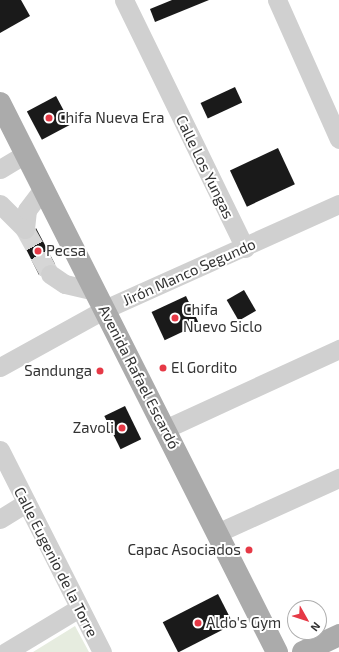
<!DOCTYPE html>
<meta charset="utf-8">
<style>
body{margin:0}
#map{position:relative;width:339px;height:652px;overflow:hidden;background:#fff;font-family:"Exo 2",sans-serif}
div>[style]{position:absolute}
.green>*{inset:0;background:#e6ecdf}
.building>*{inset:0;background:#1a1a1a;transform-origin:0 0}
.minor-tunnel>*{height:19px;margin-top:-9.5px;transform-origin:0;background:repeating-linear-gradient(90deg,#d6d6d6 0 19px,transparent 0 29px)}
.minor>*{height:19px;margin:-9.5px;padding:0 9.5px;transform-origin:9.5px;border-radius:9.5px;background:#d0d0d0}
.major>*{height:22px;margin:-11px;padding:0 11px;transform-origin:11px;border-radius:11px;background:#ababab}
.dots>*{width:11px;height:11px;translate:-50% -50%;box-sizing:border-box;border:2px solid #fff;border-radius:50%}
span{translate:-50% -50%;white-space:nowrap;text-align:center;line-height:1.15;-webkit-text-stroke:4px #fff;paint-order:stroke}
.poi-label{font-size:15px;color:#333}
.left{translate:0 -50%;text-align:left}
.right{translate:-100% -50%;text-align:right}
.street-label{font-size:15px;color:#333}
.north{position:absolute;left:287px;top:600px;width:40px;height:40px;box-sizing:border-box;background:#fff;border:1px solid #adadad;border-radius:50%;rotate:129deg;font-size:11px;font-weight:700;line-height:16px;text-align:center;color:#333}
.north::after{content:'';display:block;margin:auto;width:14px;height:18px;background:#e63946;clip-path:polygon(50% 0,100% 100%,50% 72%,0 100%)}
</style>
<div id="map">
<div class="green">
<div style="clip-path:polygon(75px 626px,89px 652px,33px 652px)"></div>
</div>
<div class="building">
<div style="clip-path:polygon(0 0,21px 0,30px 16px,0 33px)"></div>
<div style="clip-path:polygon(172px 0,209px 0,155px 22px,150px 9px)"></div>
<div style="left:235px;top:87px;width:17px;height:38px;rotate:65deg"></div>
<div style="left:56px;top:96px;width:32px;height:33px;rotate:62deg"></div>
<div style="left:278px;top:148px;width:40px;height:53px;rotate:65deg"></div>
<div style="clip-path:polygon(36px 228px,55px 264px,45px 264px,39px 275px,21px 239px,32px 237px)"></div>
<div style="left:244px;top:290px;width:24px;height:20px;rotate:60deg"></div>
<div style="left:186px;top:296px;width:31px;height:38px;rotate:65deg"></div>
<div style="left:125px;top:406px;width:37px;height:23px;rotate:64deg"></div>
<div style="left:218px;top:594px;width:34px;height:62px;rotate:63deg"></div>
</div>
<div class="minor-tunnel">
<div style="left:25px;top:229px;width:51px;rotate:60.9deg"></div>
</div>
<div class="minor">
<div style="left:124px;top:0;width:276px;rotate:64deg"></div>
<div style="left:277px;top:0;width:152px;rotate:66deg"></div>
<div style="left:0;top:169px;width:29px;rotate:-31deg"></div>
<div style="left:0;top:204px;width:35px;rotate:45deg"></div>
<div style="left:25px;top:229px;width:19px;rotate:-84deg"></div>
<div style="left:27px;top:210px;width:26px;rotate:-53deg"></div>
<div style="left:50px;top:274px;width:18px;rotate:34deg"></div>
<div style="left:65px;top:284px;width:31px;rotate:13deg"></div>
<div style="left:0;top:367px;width:120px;rotate:-28.9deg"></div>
<div style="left:105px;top:309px;width:256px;rotate:-24.2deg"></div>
<div style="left:165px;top:429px;width:192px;rotate:-24.7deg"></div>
<div style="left:0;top:450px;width:226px;rotate:63.2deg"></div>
<div style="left:0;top:519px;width:31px;rotate:-32deg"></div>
<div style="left:217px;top:533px;width:134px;rotate:-24.3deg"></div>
<div style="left:6px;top:652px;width:85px;rotate:-31.1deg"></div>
</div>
<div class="major">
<div style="left:0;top:103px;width:615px;rotate:63.23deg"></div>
<div style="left:303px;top:652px;width:40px;rotate:-25deg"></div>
</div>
<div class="dots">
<div style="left:49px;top:118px;background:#e63946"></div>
<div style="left:38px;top:251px;background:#e63946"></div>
<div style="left:175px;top:318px;background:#e63946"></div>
<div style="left:163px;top:368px;background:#e63946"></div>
<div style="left:100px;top:371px;background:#e63946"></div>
<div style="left:122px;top:428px;background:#e63946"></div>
<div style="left:249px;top:550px;background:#e63946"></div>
<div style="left:198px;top:623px;background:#e63946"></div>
</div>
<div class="poi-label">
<span class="left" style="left:57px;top:118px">Chifa Nueva Era</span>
<span class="left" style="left:46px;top:251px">Pecsa</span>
<span class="left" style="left:183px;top:318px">Chifa<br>Nuevo Siclo</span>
<span class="left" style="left:171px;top:368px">El Gordito</span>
<span class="right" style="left:92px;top:371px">Sandunga</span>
<span class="right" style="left:114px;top:428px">Zavoli</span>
<span class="right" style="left:241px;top:550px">Capac Asociados</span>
<span class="left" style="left:206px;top:623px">Aldo's Gym</span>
</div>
<div class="street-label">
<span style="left:205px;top:167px;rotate:64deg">Calle Los Yungas</span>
<span style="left:189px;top:272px;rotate:-24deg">Jirón Manco Segundo</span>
<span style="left:139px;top:377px;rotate:63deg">Avenida Rafael Escardó</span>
<span style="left:56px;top:562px;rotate:63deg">Calle Eugenio de la Torre</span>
</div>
<div class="north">N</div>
</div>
